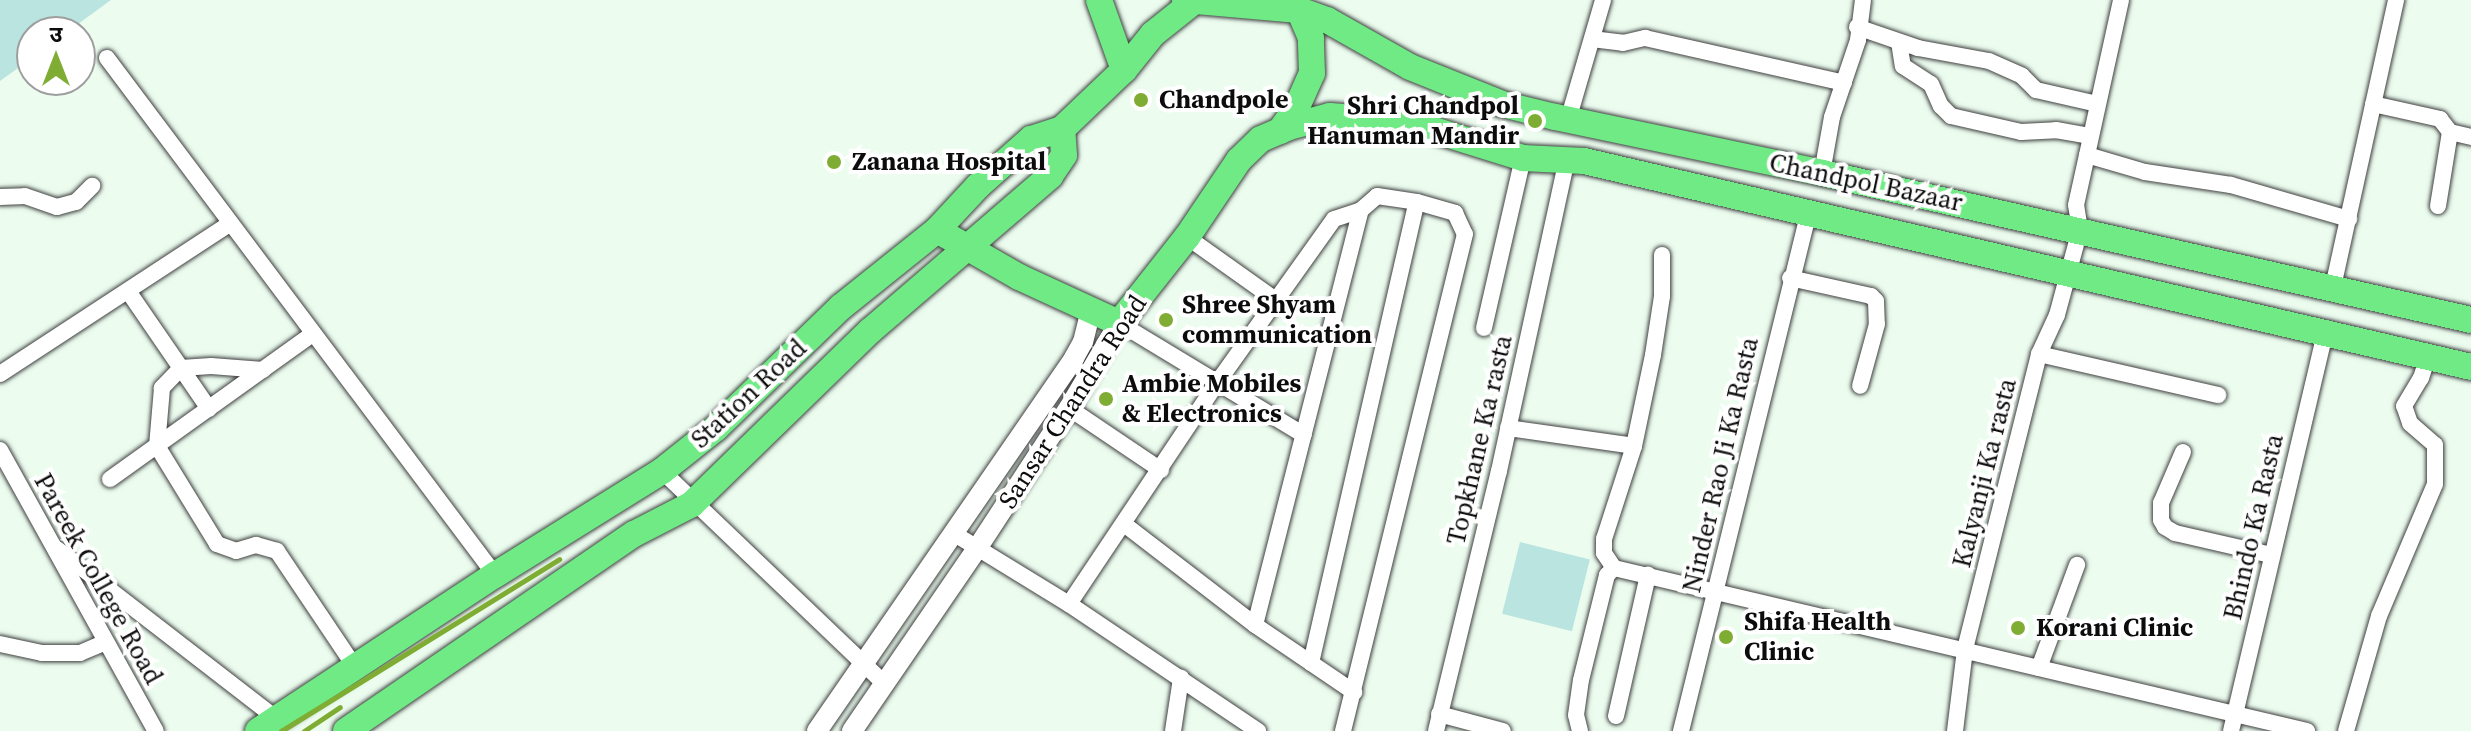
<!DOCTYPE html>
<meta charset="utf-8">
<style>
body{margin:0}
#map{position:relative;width:2471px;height:731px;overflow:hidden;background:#ecfdf0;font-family:"Source Serif 4","Noto Sans Devanagari",serif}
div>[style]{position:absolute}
.green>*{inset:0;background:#bae4df;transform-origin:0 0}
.roads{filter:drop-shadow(0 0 2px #3f3f3f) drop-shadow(0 0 2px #3f3f3f)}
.minor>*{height:16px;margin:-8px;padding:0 8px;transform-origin:8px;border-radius:8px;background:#fff}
.tertiary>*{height:20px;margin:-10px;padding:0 10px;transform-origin:10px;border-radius:10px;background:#fff}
.primary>*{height:26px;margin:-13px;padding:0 13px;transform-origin:13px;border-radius:13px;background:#6fea85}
.rail>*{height:5px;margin:-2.5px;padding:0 2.5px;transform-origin:2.5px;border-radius:2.5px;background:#7fad33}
.dots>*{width:22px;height:22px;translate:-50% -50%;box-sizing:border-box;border:4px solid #fff;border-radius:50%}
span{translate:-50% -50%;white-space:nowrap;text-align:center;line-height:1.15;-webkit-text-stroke:8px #fff;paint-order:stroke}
.poi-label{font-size:26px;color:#0c0c0c;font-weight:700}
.left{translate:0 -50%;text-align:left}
.right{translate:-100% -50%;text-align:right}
.street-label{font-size:26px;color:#0c0c0c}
.north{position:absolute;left:16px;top:16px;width:80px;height:80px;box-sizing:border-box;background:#fff;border:2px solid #9e9e9e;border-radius:50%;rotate:0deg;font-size:22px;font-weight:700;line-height:32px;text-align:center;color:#0c0c0c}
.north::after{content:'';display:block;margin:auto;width:28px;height:36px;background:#7fad33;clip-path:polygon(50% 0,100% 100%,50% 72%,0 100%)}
</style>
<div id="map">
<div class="green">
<div style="clip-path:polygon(0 0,111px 0,67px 32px,32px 32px,32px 58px,0 81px)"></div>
<div style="left:1520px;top:542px;width:72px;height:74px;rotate:14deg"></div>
</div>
<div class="roads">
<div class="minor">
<div style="left:1857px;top:27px;width:65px;rotate:19deg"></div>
<div style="left:1918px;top:48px;width:72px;rotate:10.4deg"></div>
<div style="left:1989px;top:61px;width:36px;rotate:24deg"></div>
<div style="left:2022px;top:76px;width:20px;rotate:45deg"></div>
<div style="left:2036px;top:90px;width:63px;rotate:12.9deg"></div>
<div style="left:1592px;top:39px;width:31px;rotate:7deg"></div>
<div style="left:1623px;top:43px;width:23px;rotate:-13deg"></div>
<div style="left:1645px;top:38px;width:204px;rotate:12.7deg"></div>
<div style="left:1899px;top:42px;width:24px;rotate:81deg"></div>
<div style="left:1903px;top:66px;width:33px;rotate:33deg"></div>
<div style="left:1931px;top:84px;width:24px;rotate:66deg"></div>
<div style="left:1941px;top:106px;width:14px;rotate:45deg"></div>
<div style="left:1951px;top:116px;width:72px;rotate:12.9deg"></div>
<div style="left:2021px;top:132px;width:35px;rotate:-3deg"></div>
<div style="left:2056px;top:130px;width:35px;rotate:10deg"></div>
<div style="left:107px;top:58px;width:646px;rotate:53.11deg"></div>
<div style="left:2373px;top:104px;width:69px;rotate:12.6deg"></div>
<div style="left:2440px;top:119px;width:16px;rotate:52deg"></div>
<div style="left:2450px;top:132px;width:75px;rotate:99.2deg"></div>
<div style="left:1568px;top:120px;width:125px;rotate:-73.7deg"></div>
<div style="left:2450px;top:132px;width:22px;rotate:13deg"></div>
<div style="left:2087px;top:155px;width:60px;rotate:16.3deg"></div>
<div style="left:2145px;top:172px;width:87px;rotate:8.6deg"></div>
<div style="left:2231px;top:185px;width:123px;rotate:16.1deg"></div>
<div style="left:1822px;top:173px;width:57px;rotate:-79.9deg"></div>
<div style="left:1832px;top:117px;width:81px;rotate:-71.3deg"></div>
<div style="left:1858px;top:40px;width:40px;rotate:-82.9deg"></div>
<div style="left:0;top:197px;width:25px;rotate:-2deg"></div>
<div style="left:25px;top:196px;width:34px;rotate:19deg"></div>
<div style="left:57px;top:207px;width:20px;rotate:-15deg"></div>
<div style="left:76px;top:202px;width:23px;rotate:-45deg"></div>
<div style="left:1187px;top:237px;width:110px;rotate:35.4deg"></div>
<div style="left:1790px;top:278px;width:83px;rotate:12.5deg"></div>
<div style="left:1871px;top:296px;width:7px;rotate:45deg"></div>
<div style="left:1876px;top:301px;width:23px;rotate:88deg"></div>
<div style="left:1877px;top:324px;width:64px;rotate:105.3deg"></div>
<div style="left:2333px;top:287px;width:294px;rotate:-77.6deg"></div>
<div style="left:128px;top:291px;width:143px;rotate:55.5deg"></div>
<div style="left:1119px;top:323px;width:216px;rotate:31.2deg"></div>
<div style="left:1484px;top:328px;width:174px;rotate:-77.1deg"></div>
<div style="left:2039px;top:354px;width:184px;rotate:12.9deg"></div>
<div style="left:263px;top:370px;width:52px;rotate:-175.6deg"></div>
<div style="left:211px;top:366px;width:30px;rotate:176deg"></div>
<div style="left:181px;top:368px;width:28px;rotate:134deg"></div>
<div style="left:162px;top:388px;width:58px;rotate:94.9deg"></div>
<div style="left:157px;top:446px;width:115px;rotate:58.5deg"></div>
<div style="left:217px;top:544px;width:20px;rotate:20deg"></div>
<div style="left:236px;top:551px;width:21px;rotate:-17deg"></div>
<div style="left:256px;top:545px;width:22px;rotate:16deg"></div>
<div style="left:277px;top:551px;width:140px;rotate:56.1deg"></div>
<div style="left:0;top:374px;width:274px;rotate:-33.2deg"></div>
<div style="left:1069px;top:408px;width:111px;rotate:34deg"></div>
<div style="left:1508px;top:428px;width:127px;rotate:8.1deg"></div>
<div style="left:0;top:450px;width:321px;rotate:61deg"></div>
<div style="left:2183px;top:452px;width:56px;rotate:113.3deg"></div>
<div style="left:2161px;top:503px;width:17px;rotate:90deg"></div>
<div style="left:2161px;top:520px;width:8px;rotate:60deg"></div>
<div style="left:2165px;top:527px;width:12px;rotate:31deg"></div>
<div style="left:2175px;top:533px;width:98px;rotate:12.9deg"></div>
<div style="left:662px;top:471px;width:307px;rotate:43.7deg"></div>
<div style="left:110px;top:479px;width:247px;rotate:-35.6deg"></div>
<div style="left:1124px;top:524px;width:165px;rotate:37.6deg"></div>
<div style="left:1255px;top:625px;width:120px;rotate:34.1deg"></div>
<div style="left:953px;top:533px;width:136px;rotate:31.5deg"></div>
<div style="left:1069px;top:604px;width:228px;rotate:33.9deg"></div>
<div style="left:57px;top:549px;width:278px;rotate:37.7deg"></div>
<div style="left:1614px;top:568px;width:712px;rotate:13.24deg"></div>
<div style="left:1614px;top:568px;width:18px;rotate:-124deg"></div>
<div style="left:1604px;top:553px;width:14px;rotate:-90deg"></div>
<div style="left:1604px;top:539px;width:98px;rotate:-72.1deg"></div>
<div style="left:1634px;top:446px;width:93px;rotate:-78.2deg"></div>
<div style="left:1653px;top:355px;width:60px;rotate:-81.3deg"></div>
<div style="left:1662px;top:296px;width:41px;rotate:-90deg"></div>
<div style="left:1069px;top:604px;width:266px;rotate:-56.2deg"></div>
<div style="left:1217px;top:383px;width:201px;rotate:-54.5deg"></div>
<div style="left:1334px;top:219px;width:28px;rotate:-18deg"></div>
<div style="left:1361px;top:210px;width:21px;rotate:-41deg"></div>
<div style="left:1377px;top:196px;width:40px;rotate:8.5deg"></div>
<div style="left:1417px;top:202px;width:40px;rotate:16deg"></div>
<div style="left:1455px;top:213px;width:23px;rotate:65deg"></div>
<div style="left:1465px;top:234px;width:512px;rotate:103.79deg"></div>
<div style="left:1255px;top:625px;width:428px;rotate:-75.7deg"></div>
<div style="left:0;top:644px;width:43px;rotate:12.1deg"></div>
<div style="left:42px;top:653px;width:38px"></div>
<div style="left:80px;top:653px;width:26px;rotate:-23deg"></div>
<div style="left:1311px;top:663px;width:473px;rotate:-77.1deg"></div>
<div style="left:2039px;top:668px;width:110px;rotate:-69.7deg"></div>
<div style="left:1439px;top:714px;width:66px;rotate:14.9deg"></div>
<div style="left:1616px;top:716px;width:145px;rotate:-77.2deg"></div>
<div style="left:1173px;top:731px;width:54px;rotate:-81.4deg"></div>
<div style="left:1436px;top:731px;width:268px;rotate:-76.4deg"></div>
<div style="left:1499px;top:471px;width:320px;rotate:-77.7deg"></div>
<div style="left:1580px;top:731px;width:16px;rotate:-104deg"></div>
<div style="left:1576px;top:715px;width:35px;rotate:-82deg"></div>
<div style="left:1581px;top:680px;width:108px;rotate:-76.1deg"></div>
<div style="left:1607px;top:575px;width:10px;rotate:-45deg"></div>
<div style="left:1681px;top:731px;width:536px;rotate:-76.17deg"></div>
<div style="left:1955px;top:731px;width:83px;rotate:-83deg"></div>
<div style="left:1965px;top:649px;width:304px;rotate:-75.9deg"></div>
<div style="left:2039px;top:354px;width:43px;rotate:-65.2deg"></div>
<div style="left:2057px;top:315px;width:88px;rotate:-74.9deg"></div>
<div style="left:2080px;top:230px;width:25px;rotate:-99deg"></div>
<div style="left:2076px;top:205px;width:210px;rotate:-77.6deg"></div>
<div style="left:2231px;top:731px;width:408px;rotate:-76.7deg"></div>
<div style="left:2346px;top:731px;width:120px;rotate:-74deg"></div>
<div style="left:2379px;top:616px;width:143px;rotate:-67deg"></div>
<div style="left:2435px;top:484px;width:39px;rotate:-90deg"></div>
<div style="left:2435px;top:445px;width:33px;rotate:-139deg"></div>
<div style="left:2410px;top:423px;width:18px;rotate:-109deg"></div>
<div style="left:2404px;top:406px;width:33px;rotate:-59deg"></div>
<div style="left:2421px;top:378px;width:22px;rotate:-72deg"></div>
</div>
<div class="tertiary">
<div style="left:817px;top:731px;width:453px;rotate:-55.4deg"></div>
<div style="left:1074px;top:358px;width:18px;rotate:-61deg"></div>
<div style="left:1083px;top:342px;width:33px;rotate:-76deg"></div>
<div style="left:852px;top:731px;width:223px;rotate:-55.6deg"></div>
<div style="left:978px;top:547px;width:166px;rotate:-56.8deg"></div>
<div style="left:1069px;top:408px;width:99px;rotate:-59.5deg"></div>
</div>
<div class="primary">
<div style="left:1099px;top:0;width:74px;rotate:70.3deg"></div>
<div style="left:1185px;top:0;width:114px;rotate:5deg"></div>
<div style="left:1299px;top:10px;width:30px;rotate:20deg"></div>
<div style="left:1327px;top:20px;width:95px;rotate:29.5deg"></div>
<div style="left:1410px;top:67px;width:99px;rotate:21.9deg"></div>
<div style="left:1502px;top:104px;width:55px;rotate:13.8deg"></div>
<div style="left:1555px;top:117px;width:273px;rotate:11.8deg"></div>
<div style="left:1822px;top:173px;width:665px;rotate:12.76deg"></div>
<div style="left:1280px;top:131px;width:27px;rotate:-54deg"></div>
<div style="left:1296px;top:109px;width:39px;rotate:-66deg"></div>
<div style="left:1312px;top:73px;width:35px;rotate:-92deg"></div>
<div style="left:1311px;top:38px;width:30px;rotate:-113deg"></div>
<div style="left:937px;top:230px;width:95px;rotate:29.8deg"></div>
<div style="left:1019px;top:277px;width:110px;rotate:24.7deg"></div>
<div style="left:1119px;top:323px;width:110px;rotate:-51.7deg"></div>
<div style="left:1187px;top:237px;width:93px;rotate:-56deg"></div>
<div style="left:1239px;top:160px;width:30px;rotate:-44deg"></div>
<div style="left:1261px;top:139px;width:30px;rotate:-23deg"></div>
<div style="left:1289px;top:127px;width:42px;rotate:-15deg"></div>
<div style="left:1330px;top:116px;width:78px;rotate:4.4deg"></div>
<div style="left:1408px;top:122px;width:121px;rotate:17.4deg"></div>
<div style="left:1523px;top:158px;width:61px;rotate:2.8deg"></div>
<div style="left:1584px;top:161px;width:911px;rotate:13.07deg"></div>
<div style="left:258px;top:731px;width:284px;rotate:-33.4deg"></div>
<div style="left:495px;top:575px;width:197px;rotate:-31.9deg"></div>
<div style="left:662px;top:471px;width:69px;rotate:-38.5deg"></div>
<div style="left:716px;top:428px;width:174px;rotate:-44.1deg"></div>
<div style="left:841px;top:307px;width:123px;rotate:-38.7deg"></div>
<div style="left:937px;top:230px;width:60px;rotate:-47deg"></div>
<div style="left:978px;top:186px;width:71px;rotate:-41.6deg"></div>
<div style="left:1031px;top:139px;width:33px;rotate:-18deg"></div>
<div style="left:1062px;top:129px;width:86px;rotate:-43.6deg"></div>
<div style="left:1124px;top:70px;width:46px;rotate:-51.1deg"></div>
<div style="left:1153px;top:34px;width:51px;rotate:-38.7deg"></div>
<div style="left:346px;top:731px;width:349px;rotate:-34.4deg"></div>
<div style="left:634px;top:534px;width:65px;rotate:-27.3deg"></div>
<div style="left:692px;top:504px;width:248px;rotate:-44.2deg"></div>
<div style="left:870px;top:331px;width:238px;rotate:-40.7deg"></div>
<div style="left:1050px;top:176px;width:25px;rotate:-56deg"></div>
<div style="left:1064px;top:155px;width:26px;rotate:-94deg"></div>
</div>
</div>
<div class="rail">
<div style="left:281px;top:731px;width:327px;rotate:-31.7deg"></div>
<div style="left:304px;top:731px;width:43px;rotate:-33.7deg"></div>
</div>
<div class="dots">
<div style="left:1141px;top:100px;background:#7fad33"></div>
<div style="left:1535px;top:121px;background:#7fad33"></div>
<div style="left:834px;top:162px;background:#7fad33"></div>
<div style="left:1166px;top:320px;background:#7fad33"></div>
<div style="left:1106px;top:399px;background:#7fad33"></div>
<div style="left:2018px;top:628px;background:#7fad33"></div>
<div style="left:1726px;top:637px;background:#7fad33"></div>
</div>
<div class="poi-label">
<span class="left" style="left:1159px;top:100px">Chandpole</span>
<span class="right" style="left:1519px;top:121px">Shri Chandpol<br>Hanuman Mandir</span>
<span class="left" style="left:852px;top:162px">Zanana Hospital</span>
<span class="left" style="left:1182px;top:320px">Shree Shyam<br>communication</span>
<span class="left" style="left:1122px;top:399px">Ambie Mobiles<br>&amp; Electronics</span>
<span class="left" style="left:1744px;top:637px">Shifa Health<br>Clinic</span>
<span class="left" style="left:2036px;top:628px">Korani Clinic</span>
</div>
<div class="street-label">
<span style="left:1866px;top:183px;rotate:12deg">Chandpol Bazaar</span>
<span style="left:749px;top:394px;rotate:-43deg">Station Road</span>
<span style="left:1073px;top:402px;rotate:-57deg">Sansar Chandra Road</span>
<span style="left:1480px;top:440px;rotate:-77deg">Topkhane Ka rasta</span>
<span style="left:1721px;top:465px;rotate:-77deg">Ninder Rao Ji Ka Rasta</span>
<span style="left:1985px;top:473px;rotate:-76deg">Kalyanji Ka rasta</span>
<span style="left:2254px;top:527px;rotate:-77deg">Bhindo Ka Rasta</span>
<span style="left:98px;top:579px;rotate:61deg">Pareek College Road</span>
</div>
<div class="north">उ</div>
</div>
